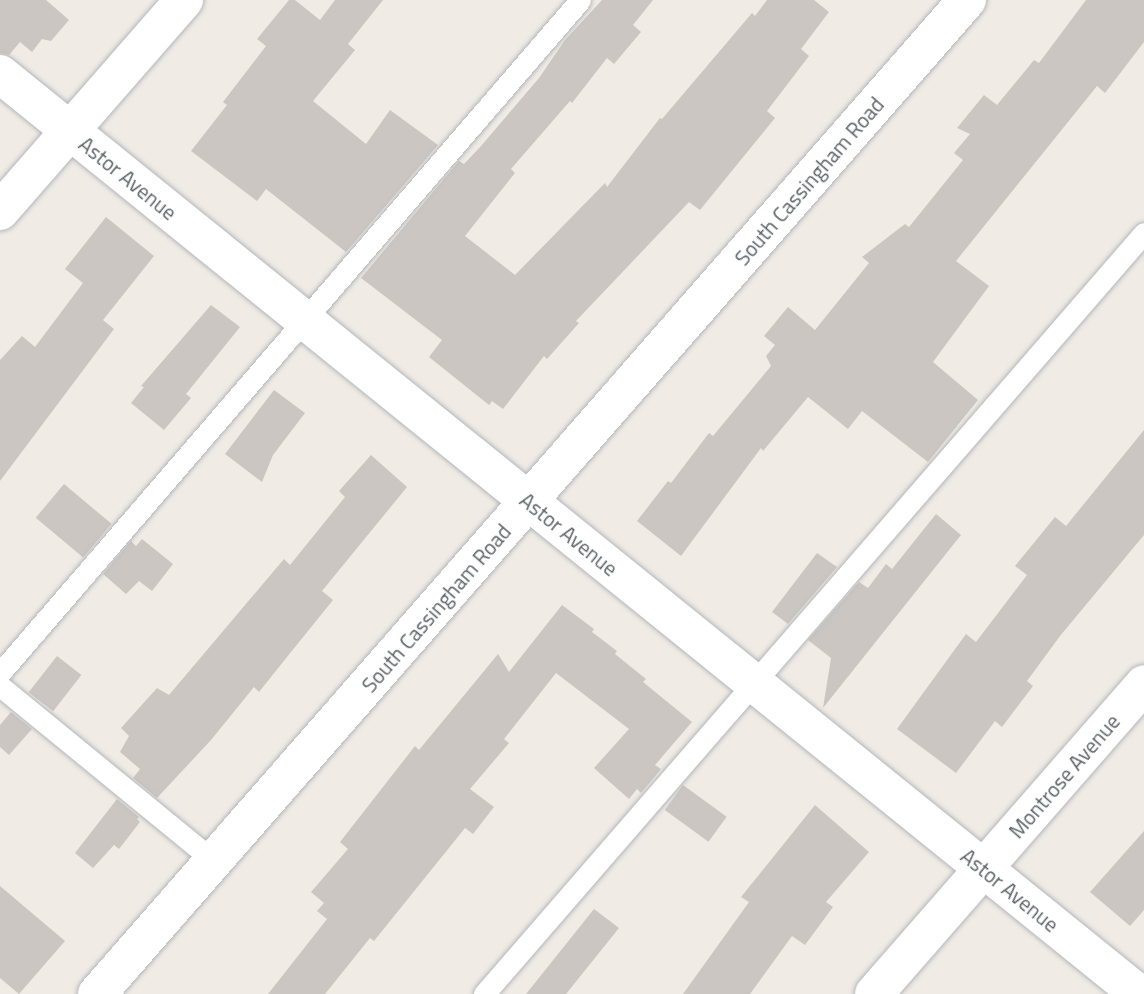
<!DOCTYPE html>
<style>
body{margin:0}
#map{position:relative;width:1144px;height:994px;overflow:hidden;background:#f0ebe5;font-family:"Titillium Web",sans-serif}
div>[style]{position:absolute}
.building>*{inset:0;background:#cbc6c1;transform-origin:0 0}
.roads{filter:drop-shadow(0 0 2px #b3b7bb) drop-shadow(0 0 2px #b3b7bb)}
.service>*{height:21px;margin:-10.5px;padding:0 10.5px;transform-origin:10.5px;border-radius:10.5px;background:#fff}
.minor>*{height:38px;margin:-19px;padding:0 19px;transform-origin:19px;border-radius:19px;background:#fff}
span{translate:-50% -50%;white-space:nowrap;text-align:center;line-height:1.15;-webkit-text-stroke:6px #fff;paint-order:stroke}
.street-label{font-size:21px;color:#5d6366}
</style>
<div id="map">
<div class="building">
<div style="clip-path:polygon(0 0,46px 0,69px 20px,51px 41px,42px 39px,32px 52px,20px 42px,9px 55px,0 53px)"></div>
<div style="clip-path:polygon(289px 0,295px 0,320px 20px,335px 0,383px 0,348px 44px,355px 50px,313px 101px,366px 144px,390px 110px,438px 145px,346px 252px,266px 189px,257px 201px,191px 151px,227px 105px,223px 102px,266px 46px,257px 39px)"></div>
<div style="clip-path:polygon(602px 0,653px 0,633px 25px,641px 32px,614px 64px,607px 58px,572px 103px,570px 101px,511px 169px,515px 173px,465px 236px,515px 275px,605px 183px,607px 187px,660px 118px,662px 119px,752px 13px,755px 16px,767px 0,814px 0,829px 12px,801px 49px,809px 56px,767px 111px,775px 118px,700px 210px,689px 202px,576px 321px,579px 323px,547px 359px,544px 356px,503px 409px,492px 401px,489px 405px,429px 357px,442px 340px,361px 278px,459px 161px,464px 164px,481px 146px,539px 78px,565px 40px)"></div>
<div style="clip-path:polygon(1086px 0,1144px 0,1144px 42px,1105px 93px,1097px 86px,956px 261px,989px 286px,933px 362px,978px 400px,928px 462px,862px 411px,848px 429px,808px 397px,763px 451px,761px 448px,681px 556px,637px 521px,668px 481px,671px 483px,709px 433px,713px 436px,771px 366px,766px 356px,775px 345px,764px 336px,788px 307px,815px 330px,869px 263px,862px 257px,905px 224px,909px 227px,963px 160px,954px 153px,970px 134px,957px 128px,984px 95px,997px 105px,1034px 60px,1039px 63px)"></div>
<div style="clip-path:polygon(106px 217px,154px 256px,103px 320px,114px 329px,0 481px,0 360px,22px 336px,35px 347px,83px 283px,65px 269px)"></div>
<div style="clip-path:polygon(211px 305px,240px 327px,186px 394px,191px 398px,164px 430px,131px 403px,144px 387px,141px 386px)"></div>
<div style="clip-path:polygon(274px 390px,305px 413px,273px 455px,262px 482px,225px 454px)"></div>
<div style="clip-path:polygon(1144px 430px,1144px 535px,1060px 636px,1027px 681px,1033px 686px,1002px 727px,995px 721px,956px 773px,897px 729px,966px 634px,976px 642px,1027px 575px,1015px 566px,1055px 517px,1066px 526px)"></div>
<div style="clip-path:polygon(371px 455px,407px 487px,322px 591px,333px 600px,291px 652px,259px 692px,254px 687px,211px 740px,157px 798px,133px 778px,140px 769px,120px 752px,129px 736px,121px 728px,157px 688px,169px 695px,284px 559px,290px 565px,345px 497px,339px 491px)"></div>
<div style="left:64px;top:484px;width:62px;height:44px;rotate:40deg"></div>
<div style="clip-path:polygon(936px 514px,961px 535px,823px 708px,831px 658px,808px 640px,859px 582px,868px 588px,886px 564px,892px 569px)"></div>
<div style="clip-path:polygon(142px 539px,173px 564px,152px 591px,139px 581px,126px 594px,103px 574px,131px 541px,136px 546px)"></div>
<div style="clip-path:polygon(817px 553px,837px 567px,788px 624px,772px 612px)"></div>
<div style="clip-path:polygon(562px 605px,594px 629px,592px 632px,617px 651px,615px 654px,646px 679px,643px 682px,692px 722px,655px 765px,661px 769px,641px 793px,637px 789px,629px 799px,594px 768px,629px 729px,556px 673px,504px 739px,509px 743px,470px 789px,494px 807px,473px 834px,465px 828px,374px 941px,370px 938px,325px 994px,268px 994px,327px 919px,317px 911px,324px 903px,311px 892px,348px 849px,340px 842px,415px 746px,419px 750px,498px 654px,509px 672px)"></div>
<div style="left:57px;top:656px;width:31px;height:46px;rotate:38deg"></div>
<div style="clip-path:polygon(11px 712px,32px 729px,9px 755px,0 747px,0 725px)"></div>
<div style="left:683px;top:785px;width:54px;height:31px;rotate:36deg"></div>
<div style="clip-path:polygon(117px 799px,139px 817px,137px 819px,140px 822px,119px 849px,114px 845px,93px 868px,75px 853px)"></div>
<div style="clip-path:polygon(815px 805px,869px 852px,826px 902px,833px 907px,805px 945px,792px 936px,750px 994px,683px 994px,749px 902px,741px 897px)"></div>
<div style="clip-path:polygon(1144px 831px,1144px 910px,1130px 926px,1090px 892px)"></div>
<div style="clip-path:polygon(0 886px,65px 941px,19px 994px,0 978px)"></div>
<div style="clip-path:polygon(594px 909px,619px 928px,566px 994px,526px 994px)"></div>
</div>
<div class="roads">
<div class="service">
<div style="left:0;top:673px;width:888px;rotate:-49.24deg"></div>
<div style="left:0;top:686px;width:276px;rotate:39.3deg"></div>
<div style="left:484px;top:994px;width:1007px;rotate:-49.07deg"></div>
</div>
<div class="minor">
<div style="left:0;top:74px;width:1464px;rotate:38.93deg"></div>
<div style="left:0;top:211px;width:280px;rotate:-48.9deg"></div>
<div style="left:97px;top:994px;width:1321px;rotate:-48.81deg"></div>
<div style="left:874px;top:994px;width:411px;rotate:-48.9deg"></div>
</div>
</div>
<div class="street-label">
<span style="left:128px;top:178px;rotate:39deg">Astor Avenue</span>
<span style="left:809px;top:181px;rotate:-49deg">South Cassingham Road</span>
<span style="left:569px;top:534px;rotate:39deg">Astor Avenue</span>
<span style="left:436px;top:608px;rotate:-49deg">South Cassingham Road</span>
<span style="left:1064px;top:776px;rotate:-49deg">Montrose Avenue</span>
<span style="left:1010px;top:890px;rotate:39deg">Astor Avenue</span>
</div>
</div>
